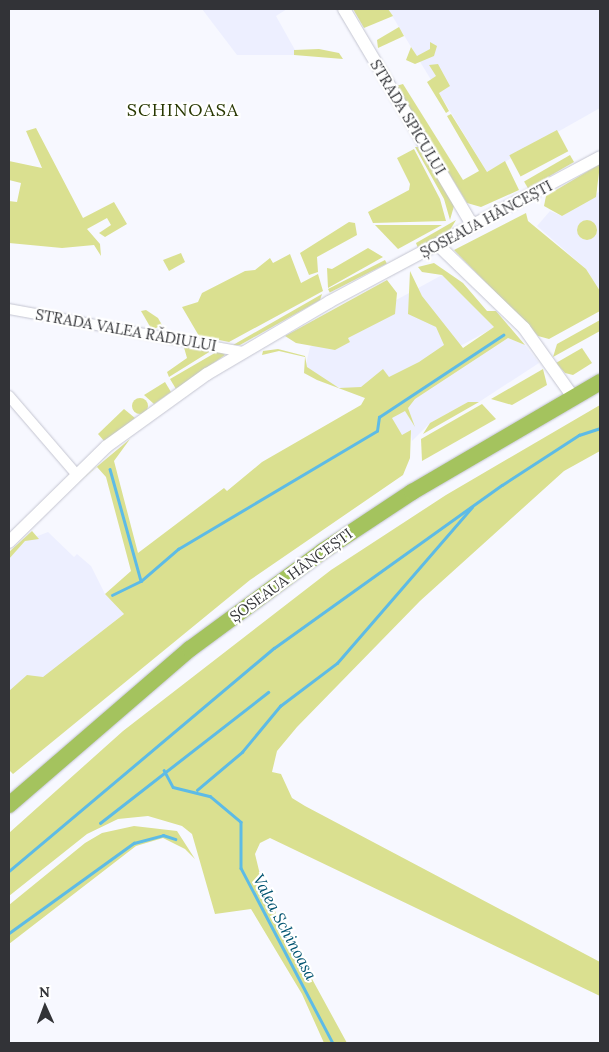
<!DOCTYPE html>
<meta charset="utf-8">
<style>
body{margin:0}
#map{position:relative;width:609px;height:1052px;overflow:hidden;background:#f7f8ff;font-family:Lora,serif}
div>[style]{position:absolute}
.built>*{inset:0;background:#edefff}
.green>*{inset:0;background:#dae090;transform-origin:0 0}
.round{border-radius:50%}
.stream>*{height:2.5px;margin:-1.25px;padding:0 1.25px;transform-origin:1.25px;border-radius:1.25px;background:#5dbbe6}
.roads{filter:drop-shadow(0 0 1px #c4c5d1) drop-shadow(0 0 1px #c4c5d1)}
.minor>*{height:10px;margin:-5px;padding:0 5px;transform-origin:5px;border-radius:5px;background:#fff}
.tertiary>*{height:12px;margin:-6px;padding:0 6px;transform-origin:6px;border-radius:6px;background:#fff}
.trunk>*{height:16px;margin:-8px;padding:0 8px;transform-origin:8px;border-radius:8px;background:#a4c35e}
span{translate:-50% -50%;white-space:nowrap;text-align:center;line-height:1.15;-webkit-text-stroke:4.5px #fff;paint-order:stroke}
.street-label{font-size:15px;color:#323337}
.water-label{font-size:16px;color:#015370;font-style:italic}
.quarter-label{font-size:18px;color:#273700;letter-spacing:1px}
.frame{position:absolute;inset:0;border:10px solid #323337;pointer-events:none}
.north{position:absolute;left:20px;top:982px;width:50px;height:50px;-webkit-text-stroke:4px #fff;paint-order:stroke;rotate:358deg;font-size:14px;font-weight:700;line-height:20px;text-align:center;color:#323337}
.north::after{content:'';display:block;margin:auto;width:18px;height:22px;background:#323337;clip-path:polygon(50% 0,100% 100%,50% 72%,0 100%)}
</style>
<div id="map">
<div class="built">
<div style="clip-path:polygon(202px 9px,287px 9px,276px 16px,295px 50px,294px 55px,237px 55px)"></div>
<div style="clip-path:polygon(388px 9px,600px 9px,600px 108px,487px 172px)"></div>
<div style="clip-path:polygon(600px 191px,600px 291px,586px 269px,537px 226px,550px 211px,562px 216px)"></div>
<div style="clip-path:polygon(442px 275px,495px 327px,365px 398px,304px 373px,310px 347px)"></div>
<div style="clip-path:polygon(508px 338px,525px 345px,539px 363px,479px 402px,468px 402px,430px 423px,412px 441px,411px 434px,391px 445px,381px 418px)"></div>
<div style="clip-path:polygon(48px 532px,74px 557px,77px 554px,91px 566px,105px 594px,124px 614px,74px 653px,9px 742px,9px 559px,25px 541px)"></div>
</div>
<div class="green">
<div style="clip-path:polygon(353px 9px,388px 9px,393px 16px,364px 28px)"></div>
<div style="clip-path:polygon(399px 27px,404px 36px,378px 48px,377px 40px)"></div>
<div style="clip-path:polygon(430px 42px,437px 46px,434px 56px,415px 64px,406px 60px,411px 47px,417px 56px,430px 49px)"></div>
<div style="clip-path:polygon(319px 49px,339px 53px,343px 59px,294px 55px,294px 50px)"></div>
<div style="clip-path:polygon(438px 64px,450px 86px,439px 93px,449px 111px,446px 113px,427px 82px,436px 76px,429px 65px)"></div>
<div style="clip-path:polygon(403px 84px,463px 180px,479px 171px,447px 116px,451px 114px,487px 172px,505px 161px,519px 190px,481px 207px,467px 203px,396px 86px)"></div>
<div style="clip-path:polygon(36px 128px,83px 218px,114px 202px,127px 224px,105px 237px,99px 233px,111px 225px,107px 218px,87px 229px,100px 244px,101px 256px,94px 245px,62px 248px,9px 243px,9px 201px,17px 202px,21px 183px,9px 180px,9px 161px,42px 168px,26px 131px)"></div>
<div style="left:557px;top:130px;width:24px;height:54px;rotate:62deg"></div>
<div style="clip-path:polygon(415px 147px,420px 147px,450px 197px,454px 206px,450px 220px,444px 199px)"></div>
<div style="clip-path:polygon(414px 149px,440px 199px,446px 221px,373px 223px,368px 212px,409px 190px,410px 184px,397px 158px)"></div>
<div style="left:570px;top:155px;width:8px;height:53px;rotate:60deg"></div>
<div style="clip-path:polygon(600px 164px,596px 197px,562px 216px,544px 206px,546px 196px)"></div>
<div style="clip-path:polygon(526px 213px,528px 221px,586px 269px,600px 291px,600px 311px,549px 339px,538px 336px,454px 250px)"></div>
<div style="clip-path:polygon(456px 220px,450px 230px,418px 248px,416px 243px)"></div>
<div class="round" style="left:577px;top:220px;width:20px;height:20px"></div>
<div style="clip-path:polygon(349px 222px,355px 223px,357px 235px,317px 257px,318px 272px,309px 275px,300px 253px)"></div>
<div style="clip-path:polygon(375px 225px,442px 225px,398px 249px)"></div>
<div style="clip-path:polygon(368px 248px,383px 257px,328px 288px,327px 268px,332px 269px)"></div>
<div style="clip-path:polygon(181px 253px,185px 262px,169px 271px,163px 260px)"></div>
<div style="clip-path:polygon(290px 254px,301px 283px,318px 274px,323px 291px,229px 342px,199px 336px,182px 307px,198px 302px,202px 293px,245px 271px,255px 270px,270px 258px,273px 263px)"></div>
<div style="left:385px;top:260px;width:4px;height:64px;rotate:63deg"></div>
<div style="clip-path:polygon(434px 263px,463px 283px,487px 311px,496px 311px,525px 345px,508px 338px,415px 399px,408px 408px,415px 427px,405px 411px,392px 418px,402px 435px,411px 430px,410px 458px,403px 475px,250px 580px,13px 774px,9px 770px,9px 691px,27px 675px,43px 677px,124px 614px,105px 594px,131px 571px,106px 477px,97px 467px,69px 490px,130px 439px,114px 461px,138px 553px,224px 488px,227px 491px,262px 462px,361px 405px,365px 398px,317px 380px,304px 373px,305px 357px,279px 351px,262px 355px,263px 351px,278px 349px,305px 356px,307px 367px,339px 388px,361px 387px,383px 369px,389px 377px,419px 362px,444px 345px,436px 327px,408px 314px,410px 271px,422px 296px,463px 348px,494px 327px,442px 275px,422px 272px,418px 267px)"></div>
<div style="clip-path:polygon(387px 280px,397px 293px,395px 314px,348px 338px,350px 342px,335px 350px,296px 343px,285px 336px)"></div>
<div style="clip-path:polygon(322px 294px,320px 300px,240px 345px,233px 345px)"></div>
<div style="clip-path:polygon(146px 310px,158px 318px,162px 325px,152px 330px,141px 311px)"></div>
<div style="clip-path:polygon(600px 320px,600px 331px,553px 357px,557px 344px)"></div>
<div style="clip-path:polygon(183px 344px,214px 349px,169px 377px,167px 372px,187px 358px)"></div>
<div style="clip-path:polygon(582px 348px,592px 363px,573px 375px,565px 373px,556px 363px)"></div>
<div style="clip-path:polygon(220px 350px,225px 355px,176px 389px,170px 379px)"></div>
<div style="clip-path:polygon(543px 369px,547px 385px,512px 405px,491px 399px)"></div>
<div style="clip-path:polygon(165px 382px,171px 392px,154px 404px,144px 395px)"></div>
<div class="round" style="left:132px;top:398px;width:16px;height:16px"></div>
<div style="clip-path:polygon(468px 402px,479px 402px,423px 434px,430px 423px)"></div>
<div style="clip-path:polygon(482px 404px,496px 419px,422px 461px,421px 439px)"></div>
<div style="clip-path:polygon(600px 405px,600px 451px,564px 471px,420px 601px,297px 727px,277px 751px,272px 772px,281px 774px,292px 798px,305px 806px,600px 962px,600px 996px,270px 838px,260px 843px,255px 854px,264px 891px,347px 1043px,324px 1043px,302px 994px,251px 909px,215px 914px,192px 834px,182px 826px,148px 816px,118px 819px,87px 834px,9px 896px,9px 833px,123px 731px,331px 570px,446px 495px)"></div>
<div style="clip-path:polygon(124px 409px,135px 418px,105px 442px,98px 434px)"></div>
<div style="clip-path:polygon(32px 531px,39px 539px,25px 541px,9px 559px,9px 552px)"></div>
<div style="clip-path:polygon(134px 826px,177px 831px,195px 859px,185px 849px,163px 838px,136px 846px,9px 944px,9px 905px,85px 843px,102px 833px)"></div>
</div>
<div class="stream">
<div style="left:110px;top:469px;width:116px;rotate:74.5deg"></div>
<div style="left:112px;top:595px;width:32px;rotate:-26deg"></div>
<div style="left:141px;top:581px;width:49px;rotate:-40.9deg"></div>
<div style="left:178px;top:549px;width:231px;rotate:-30.7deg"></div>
<div style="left:377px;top:431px;width:14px;rotate:-82deg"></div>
<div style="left:379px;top:417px;width:149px;rotate:-33.5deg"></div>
<div style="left:164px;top:770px;width:19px;rotate:62deg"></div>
<div style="left:173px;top:787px;width:38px;rotate:14deg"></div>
<div style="left:210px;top:796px;width:40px;rotate:40deg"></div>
<div style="left:241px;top:822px;width:46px;rotate:90deg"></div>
<div style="left:241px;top:868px;width:198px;rotate:62.3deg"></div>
<div style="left:197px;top:790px;width:59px;rotate:-40.2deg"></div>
<div style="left:242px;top:752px;width:60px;rotate:-50.4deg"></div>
<div style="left:280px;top:706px;width:71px;rotate:-37deg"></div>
<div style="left:337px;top:663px;width:206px;rotate:-49.1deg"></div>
<div style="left:100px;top:823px;width:213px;rotate:-37.9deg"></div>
<div style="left:9px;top:871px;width:346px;rotate:-40.1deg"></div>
<div style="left:274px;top:648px;width:280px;rotate:-35.6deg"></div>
<div style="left:502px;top:485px;width:92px;rotate:-33deg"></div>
<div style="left:579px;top:435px;width:22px;rotate:-18deg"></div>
<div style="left:9px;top:933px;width:154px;rotate:-35.8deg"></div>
<div style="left:134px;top:843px;width:30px;rotate:-15deg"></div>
<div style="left:163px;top:835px;width:13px;rotate:18deg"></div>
</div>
<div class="roads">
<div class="minor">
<div style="left:9px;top:309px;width:238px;rotate:10.4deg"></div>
<div style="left:9px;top:396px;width:103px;rotate:49.3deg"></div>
</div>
<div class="tertiary">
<div style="left:344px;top:9px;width:252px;rotate:59.3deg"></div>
<div style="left:437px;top:244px;width:121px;rotate:44deg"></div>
<div style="left:524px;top:328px;width:85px;rotate:54.6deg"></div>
<div style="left:9px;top:542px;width:137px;rotate:-44.4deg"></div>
<div style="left:107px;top:446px;width:123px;rotate:-35.8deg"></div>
<div style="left:207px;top:374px;width:142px;rotate:-30.5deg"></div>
<div style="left:329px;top:302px;width:307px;rotate:-28.1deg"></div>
</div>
<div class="trunk">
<div style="left:9px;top:805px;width:239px;rotate:-40.8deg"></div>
<div style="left:190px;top:649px;width:165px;rotate:-36.4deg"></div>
<div style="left:323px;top:551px;width:107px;rotate:-33.5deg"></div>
<div style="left:412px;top:492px;width:218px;rotate:-30.3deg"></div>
</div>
</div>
<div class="street-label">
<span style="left:408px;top:117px;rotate:59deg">STRADA SPICULUI</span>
<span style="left:486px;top:219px;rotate:-28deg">ȘOSEAUA HÂNCEȘTI</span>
<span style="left:126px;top:330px;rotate:10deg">STRADA VALEA RĂDIULUI</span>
<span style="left:291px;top:575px;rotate:-36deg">ȘOSEAUA HÂNCEȘTI</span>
</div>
<div class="water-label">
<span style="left:285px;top:927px;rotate:62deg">Valea Schinoasa</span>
</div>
<div class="quarter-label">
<span style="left:183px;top:110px">SCHINOASA</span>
</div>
<div class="frame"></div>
<div class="north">N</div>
</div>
